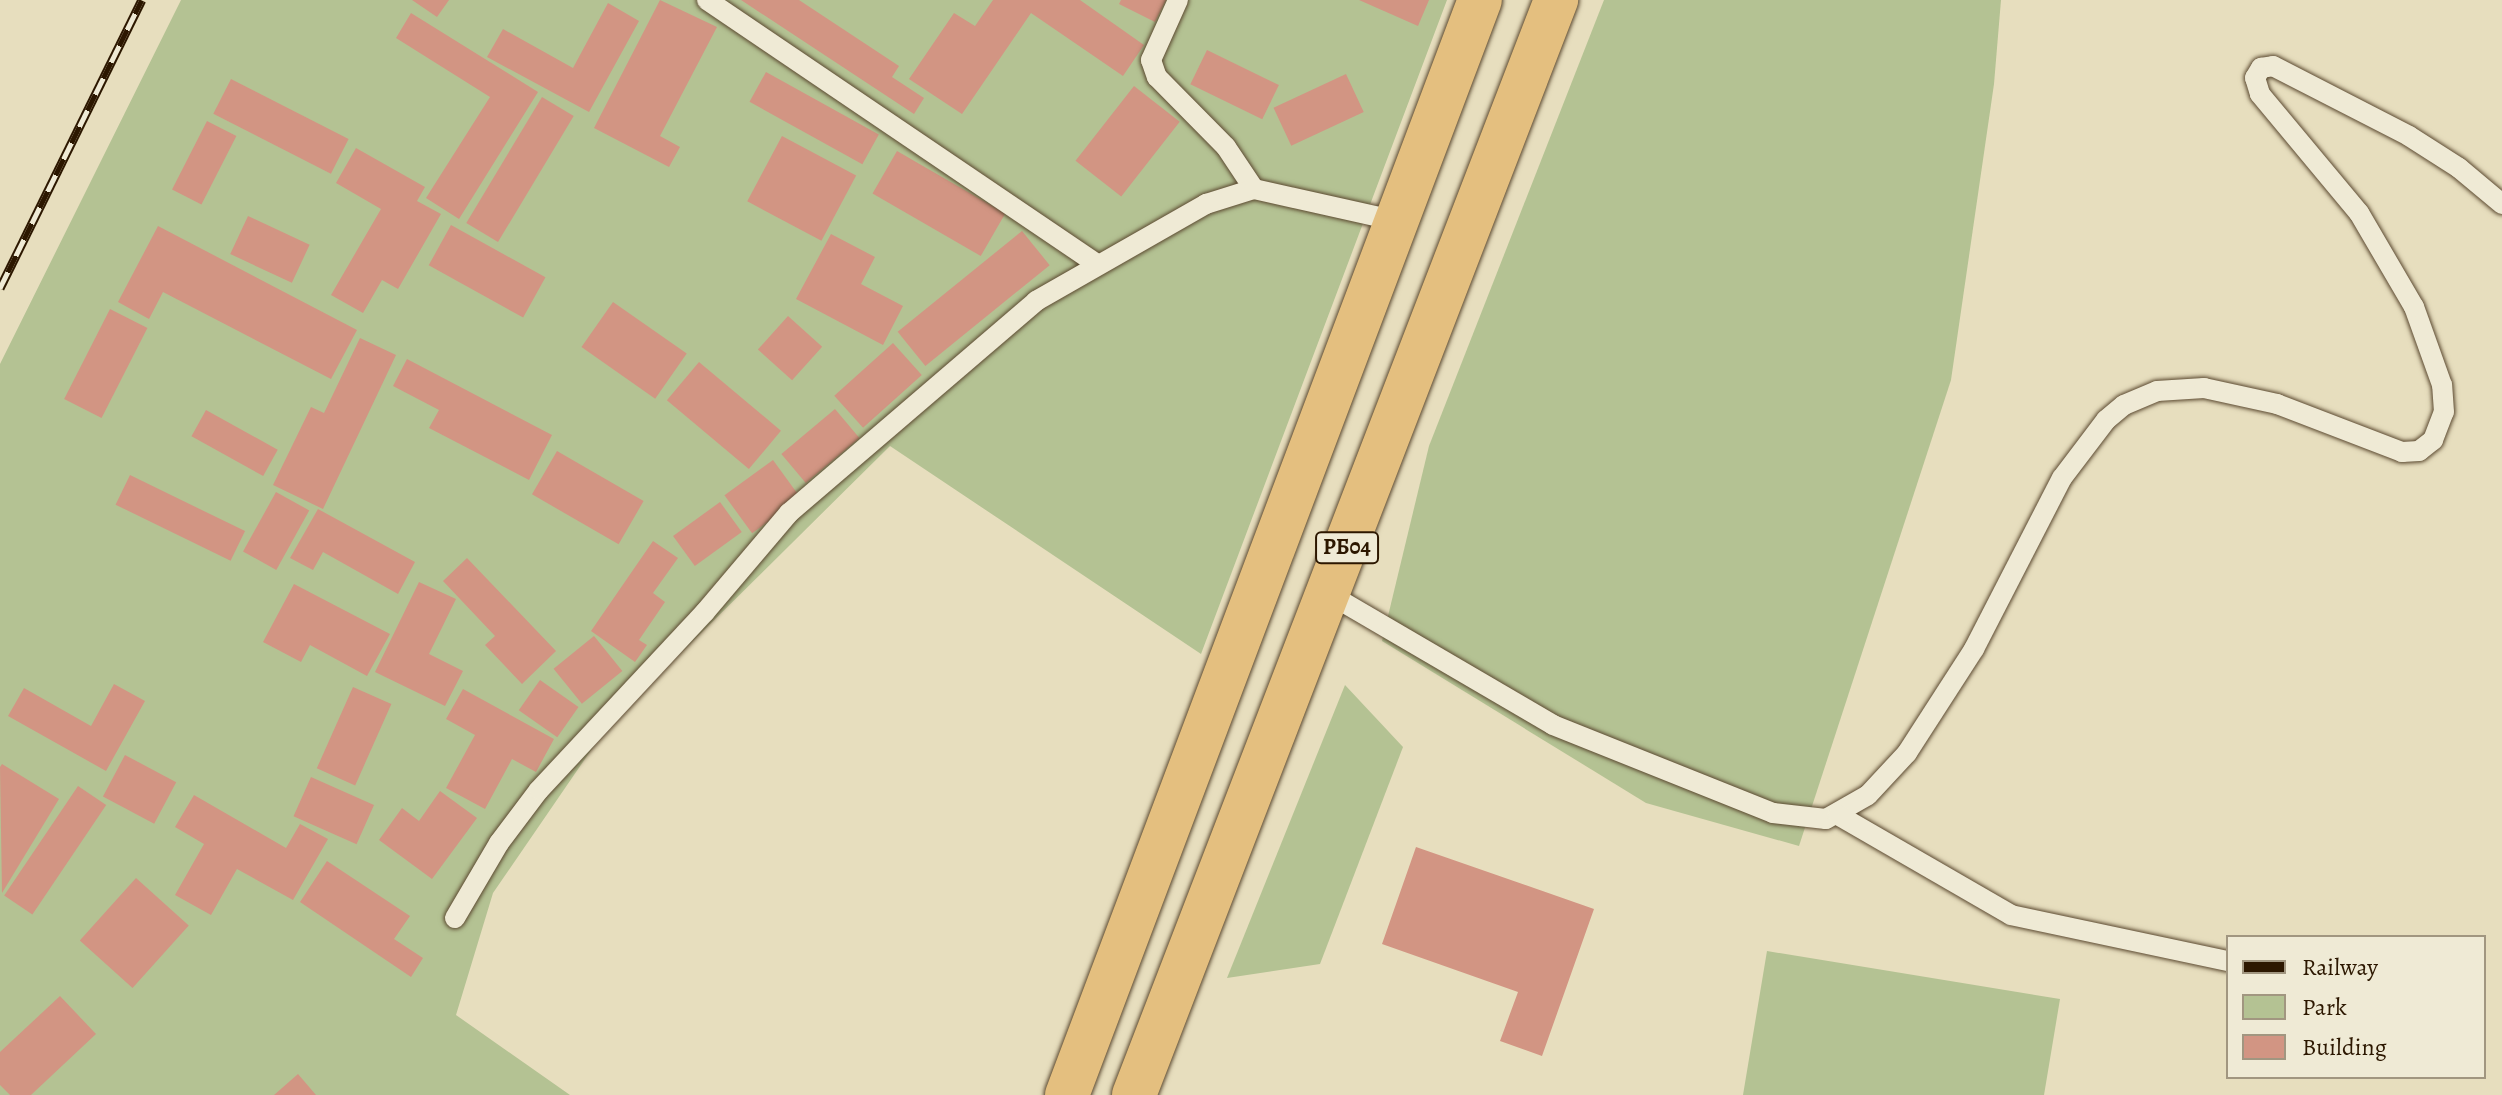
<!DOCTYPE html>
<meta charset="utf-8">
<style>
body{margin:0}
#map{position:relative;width:2502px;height:1095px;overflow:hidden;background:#e7debe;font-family:Alegreya,serif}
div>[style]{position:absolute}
.green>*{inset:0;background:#b4c293}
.building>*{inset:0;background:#d29583;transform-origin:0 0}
.roads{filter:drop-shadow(0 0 2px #5b4930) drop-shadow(0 0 2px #5b4930)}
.service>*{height:20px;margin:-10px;padding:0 10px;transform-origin:10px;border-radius:10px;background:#efead5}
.trunk>*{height:44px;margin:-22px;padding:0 22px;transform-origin:22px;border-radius:22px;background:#e4bf7f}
.rail>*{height:9px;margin-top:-4.5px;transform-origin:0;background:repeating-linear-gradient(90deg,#efead5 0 18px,#2c1700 0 36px);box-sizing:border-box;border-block:2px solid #2c1700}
span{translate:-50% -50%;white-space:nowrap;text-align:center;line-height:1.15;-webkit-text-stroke:6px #efead5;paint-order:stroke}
.shield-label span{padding:2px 6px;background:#efead5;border:2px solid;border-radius:6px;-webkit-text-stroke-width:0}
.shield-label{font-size:22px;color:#2c1700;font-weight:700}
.legend{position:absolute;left:2226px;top:935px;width:260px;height:144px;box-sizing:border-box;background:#efead5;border:2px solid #a19680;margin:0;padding:10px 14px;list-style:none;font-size:24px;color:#2c1700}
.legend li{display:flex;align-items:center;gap:16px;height:40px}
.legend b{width:40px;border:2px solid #a19680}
</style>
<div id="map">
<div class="green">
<div style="clip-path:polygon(181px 0,1447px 0,1201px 654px,890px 446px,609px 724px,493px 893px,456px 1015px,570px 1095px,0 1095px,0 364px)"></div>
<div style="clip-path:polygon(1604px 0,2001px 0,1994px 84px,1951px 380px,1799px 846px,1646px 803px,1382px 641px,1429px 446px)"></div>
<div style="clip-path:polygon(1345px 685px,1403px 747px,1320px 964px,1227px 978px)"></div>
<div style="clip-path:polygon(1767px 951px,2060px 999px,2044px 1095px,1743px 1095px)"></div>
</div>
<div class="building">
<div style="clip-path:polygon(412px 0,449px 0,437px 17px)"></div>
<div style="clip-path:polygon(660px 0,717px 27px,660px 136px,680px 147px,669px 167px,594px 128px)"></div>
<div style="clip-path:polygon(741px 0,799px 0,899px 66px,892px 77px,924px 98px,914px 114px)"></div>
<div style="clip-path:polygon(993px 0,1080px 0,1144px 45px,1123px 76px,1031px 13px,962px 114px,909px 79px,954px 13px,975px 26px)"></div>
<div style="clip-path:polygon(1121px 0,1166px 0,1155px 22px,1119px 4px)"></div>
<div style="clip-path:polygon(1359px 0,1429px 0,1418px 26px)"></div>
<div style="clip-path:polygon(608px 3px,639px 21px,589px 112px,487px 57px,503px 29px,573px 68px)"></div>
<div style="clip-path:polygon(411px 13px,538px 92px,459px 219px,426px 198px,490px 97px,396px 38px)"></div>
<div style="left:1207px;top:50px;width:80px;height:38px;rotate:26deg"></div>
<div style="left:766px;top:72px;width:129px;height:34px;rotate:29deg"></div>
<div style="left:1346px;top:74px;width:42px;height:80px;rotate:65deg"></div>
<div style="left:231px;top:79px;width:132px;height:39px;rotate:27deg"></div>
<div style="left:1134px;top:86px;width:58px;height:95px;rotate:38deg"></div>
<div style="left:542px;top:97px;width:37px;height:147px;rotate:31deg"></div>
<div style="left:207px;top:121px;width:33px;height:77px;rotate:27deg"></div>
<div style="left:782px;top:136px;width:84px;height:74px;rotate:28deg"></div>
<div style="clip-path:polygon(356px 148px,425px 187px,417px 201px,441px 214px,398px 289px,382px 280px,363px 313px,331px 295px,381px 209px,336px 183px)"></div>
<div style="left:897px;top:151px;width:125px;height:49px;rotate:30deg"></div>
<div style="left:248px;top:216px;width:68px;height:42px;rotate:25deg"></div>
<div style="left:451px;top:225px;width:108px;height:46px;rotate:29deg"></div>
<div style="clip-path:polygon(158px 226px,357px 330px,331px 379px,163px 292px,149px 319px,118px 302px)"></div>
<div style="left:1022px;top:231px;width:44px;height:160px;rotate:51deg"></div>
<div style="clip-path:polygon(831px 234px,875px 257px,861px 284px,903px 306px,883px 345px,796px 299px)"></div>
<div style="left:613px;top:302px;width:90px;height:55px;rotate:35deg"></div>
<div style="left:110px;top:309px;width:42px;height:101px;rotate:27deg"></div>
<div style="left:788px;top:316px;width:46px;height:45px;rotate:42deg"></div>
<div style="clip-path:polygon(360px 338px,396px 355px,323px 509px,273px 485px,311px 407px,324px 413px)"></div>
<div style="left:893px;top:343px;width:43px;height:79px;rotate:48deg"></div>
<div style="clip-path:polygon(407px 359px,552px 435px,529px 480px,429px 428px,439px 410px,393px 386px)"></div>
<div style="left:699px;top:362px;width:107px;height:50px;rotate:40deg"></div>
<div style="left:835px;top:409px;width:38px;height:70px;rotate:50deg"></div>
<div style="left:206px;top:410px;width:82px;height:30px;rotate:29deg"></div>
<div style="left:557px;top:451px;width:100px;height:50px;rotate:30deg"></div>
<div style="left:773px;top:460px;width:47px;height:60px;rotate:54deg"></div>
<div style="left:130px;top:475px;width:128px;height:33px;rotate:26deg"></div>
<div style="left:276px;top:492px;width:38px;height:68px;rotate:29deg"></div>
<div style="left:720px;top:502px;width:37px;height:58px;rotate:54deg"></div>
<div style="clip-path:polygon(318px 509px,415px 562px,398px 594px,323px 552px,313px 570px,290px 558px)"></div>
<div style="clip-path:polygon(653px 541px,678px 558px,653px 593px,665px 602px,639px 640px,647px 645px,635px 662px,591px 631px)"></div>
<div style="clip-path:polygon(467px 558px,556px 651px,522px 684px,485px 645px,495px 636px,443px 581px)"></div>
<div style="clip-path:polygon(419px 582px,456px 599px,429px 654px,463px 671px,445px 706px,375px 672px)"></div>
<div style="clip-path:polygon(294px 584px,390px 634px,367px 676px,310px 645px,301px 662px,263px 642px)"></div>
<div style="left:594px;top:636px;width:45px;height:52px;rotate:51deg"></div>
<div style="left:540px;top:680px;width:47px;height:37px;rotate:35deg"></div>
<div style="clip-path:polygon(114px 684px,145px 701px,106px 771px,8px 716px,24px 688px,91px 726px)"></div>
<div style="left:353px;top:687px;width:42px;height:89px;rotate:24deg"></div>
<div style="clip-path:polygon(463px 689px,554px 739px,536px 772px,512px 759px,485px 809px,446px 788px,475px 735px,446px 719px)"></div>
<div style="left:125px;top:755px;width:58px;height:47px;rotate:28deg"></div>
<div style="clip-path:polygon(2px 764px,59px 799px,2px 893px,0 767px)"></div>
<div style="left:311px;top:777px;width:69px;height:43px;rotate:24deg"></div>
<div style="left:78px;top:786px;width:34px;height:132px;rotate:34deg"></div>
<div style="clip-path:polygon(440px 791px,477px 818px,432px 879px,379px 840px,402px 808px,419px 821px)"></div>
<div style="clip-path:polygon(194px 795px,286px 848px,300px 824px,328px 839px,293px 900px,237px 869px,211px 915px,175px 895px,204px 844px,175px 827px)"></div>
<div style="clip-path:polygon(1416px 847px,1594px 909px,1542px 1056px,1500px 1041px,1518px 992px,1382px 944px)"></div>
<div style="clip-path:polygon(327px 861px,410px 916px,394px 939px,423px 958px,411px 977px,300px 902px)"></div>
<div style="left:136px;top:878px;width:71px;height:84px;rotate:42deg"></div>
<div style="clip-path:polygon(60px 996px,96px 1034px,31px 1095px,10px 1095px,0 1085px,0 1052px)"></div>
<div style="clip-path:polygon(298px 1074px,316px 1095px,274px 1095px)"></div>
</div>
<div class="roads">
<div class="service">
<div style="left:707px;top:0;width:472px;rotate:34.1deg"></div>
<div style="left:1178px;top:0;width:66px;rotate:114.2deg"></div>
<div style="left:1151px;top:60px;width:18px;rotate:71deg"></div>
<div style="left:1157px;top:77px;width:98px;rotate:45.4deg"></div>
<div style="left:1226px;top:147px;width:50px;rotate:56.3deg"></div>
<div style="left:1329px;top:594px;width:259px;rotate:30.3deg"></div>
<div style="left:1553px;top:725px;width:237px;rotate:21.8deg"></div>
<div style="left:1773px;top:813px;width:53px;rotate:6.5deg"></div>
<div style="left:1826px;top:819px;width:48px;rotate:-29.7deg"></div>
<div style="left:1868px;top:795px;width:57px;rotate:-47.1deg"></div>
<div style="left:1907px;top:753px;width:124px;rotate:-57.2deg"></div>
<div style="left:1974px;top:649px;width:192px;rotate:-62.8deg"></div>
<div style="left:2062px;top:478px;width:73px;rotate:-52.8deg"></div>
<div style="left:2106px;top:420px;width:23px;rotate:-40deg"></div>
<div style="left:2124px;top:405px;width:36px;rotate:-23deg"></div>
<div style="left:2157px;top:391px;width:47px;rotate:-3.7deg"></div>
<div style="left:2204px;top:388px;width:75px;rotate:12.4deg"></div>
<div style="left:2277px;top:404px;width:134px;rotate:21deg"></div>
<div style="left:2402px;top:452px;width:17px;rotate:-3deg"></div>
<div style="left:2419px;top:451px;width:18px;rotate:-38deg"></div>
<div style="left:2433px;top:440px;width:30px;rotate:-69deg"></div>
<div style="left:2444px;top:412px;width:27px;rotate:-94deg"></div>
<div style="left:2442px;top:385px;width:83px;rotate:-109.7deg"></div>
<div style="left:2414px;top:307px;width:109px;rotate:-120.3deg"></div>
<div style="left:2359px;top:213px;width:155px;rotate:-129.8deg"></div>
<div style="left:2260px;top:94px;width:17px;rotate:-107deg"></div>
<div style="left:2255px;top:78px;width:12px;rotate:-59deg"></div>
<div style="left:2261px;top:68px;width:12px;rotate:-9deg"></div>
<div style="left:2273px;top:66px;width:153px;rotate:27.2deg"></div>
<div style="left:2409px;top:136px;width:59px;rotate:32.6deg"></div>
<div style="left:2459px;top:168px;width:56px;rotate:39.9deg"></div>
<div style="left:1838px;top:815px;width:200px;rotate:30deg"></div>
<div style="left:2011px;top:915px;width:222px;rotate:12deg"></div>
<div style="left:455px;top:918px;width:87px;rotate:-59.6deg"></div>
<div style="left:499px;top:843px;width:66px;rotate:-53deg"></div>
<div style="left:539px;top:790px;width:243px;rotate:-47deg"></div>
<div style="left:705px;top:612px;width:130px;rotate:-49.7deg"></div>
<div style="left:789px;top:513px;width:326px;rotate:-40.6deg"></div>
<div style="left:1036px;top:301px;width:196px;rotate:-29.7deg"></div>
<div style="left:1206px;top:204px;width:50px;rotate:-17.4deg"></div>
<div style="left:1254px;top:189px;width:147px;rotate:12.6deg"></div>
</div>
<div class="trunk">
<div style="left:1067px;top:1095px;width:1170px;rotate:-69.34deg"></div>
<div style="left:1134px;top:1095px;width:1174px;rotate:-68.92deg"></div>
</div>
</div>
<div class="rail">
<div style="left:0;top:288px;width:321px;rotate:-63.8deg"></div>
</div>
<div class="shield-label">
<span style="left:1347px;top:548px">РБ04</span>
</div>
<ul class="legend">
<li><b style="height:10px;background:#2c1700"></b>Railway</li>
<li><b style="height:22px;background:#b4c293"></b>Park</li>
<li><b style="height:22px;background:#d29583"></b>Building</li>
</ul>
</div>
